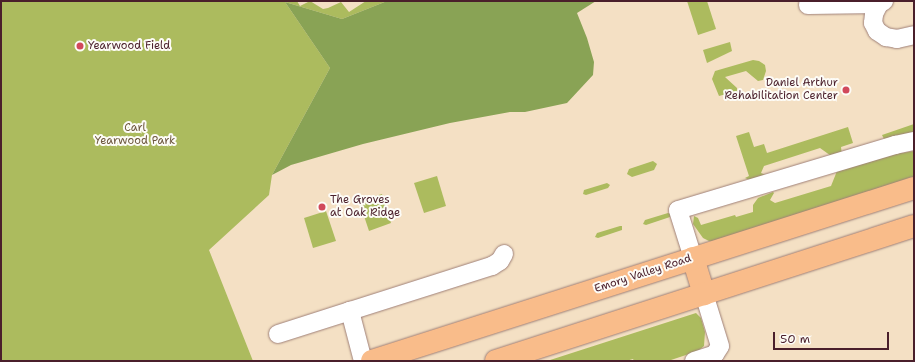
<!DOCTYPE html>
<html>
<head>
<meta charset="utf-8">
<style>
  body { margin:0 }
  #map { position:relative; width:915px; height:362px; overflow:hidden; background:#f4e0c4; font-family:"Shantell Sans",sans-serif }
  div>[style] { position:absolute }
  .green>* { inset:0; background:#acbb5e }
  .forest>* { inset:0; background:#89a355 }
  .roads { filter:drop-shadow(0 0 1px #9f8078) drop-shadow(0 0 1px #9f8078) }
  .minor>* { height:18px; margin:-9px; padding:0 9px; transform-origin:9px; border-radius:9px; background:#fff }
  .major>* { height:22px; margin:-11px; padding:0 11px; transform-origin:11px; border-radius:11px; background:#f9bc8a }
  .dots>* { width:11px; height:11px; translate:-50% -50%; box-sizing:border-box; border:2px solid #fdfcf7; border-radius:50% }
  span { translate:-50% -50%; white-space:nowrap; text-align:center; line-height:1.15; -webkit-text-stroke:4px #fdfcf7; paint-order:stroke }
  .poi-label { font-size:11px; color:#4a1f2b }
  .left { translate:0 -50%; text-align:left }
  .right { translate:-100% -50%; text-align:right }
  .park-label { font-size:11px; color:#6c563d }
  .street-label { font-size:11px; color:#4a1f2b }
  .frame { position:absolute; inset:0; border:2px solid #4a1f2b; pointer-events:none }
  .scale { position:absolute; left:773px; top:332px; width:116px; height:18px; box-sizing:border-box; border:2px solid #4a1f2b; border-top:0; padding-left:5px; font-size:12px; line-height:14px; white-space:nowrap; color:#4a1f2b; -webkit-text-stroke:3px #fdfcf7; paint-order:stroke }
</style>
</head>
<body>
<div id="map">
  <div class="green">
    <div style="clip-path:polygon(1px 1px,297px 1px,300px 6px,310px 1px,323px 9px,328px 8px,341px 2px,349px 12px,366px 1px,387px 1px,342px 19px,285px 2px,330px 68px,272px 175px,269px 195px,209px 250px,253px 361px,1px 361px)"></div>
    <div style="clip-path:polygon(687px 1px,707px 1px,716px 29px,698px 35px)"></div>
    <div style="clip-path:polygon(730px 42px,732px 51px,707px 63px,703px 50px)"></div>
    <div style="clip-path:polygon(753px 60px,759px 61px,765px 65px,766px 71px,763px 80px,758px 81px,746px 71px,725px 77px,737px 88px,737px 91px,719px 96px,712px 79px,715px 71px)"></div>
    <div style="clip-path:polygon(914px 124px,914px 134px,885px 141px,882px 135px)"></div>
    <div style="clip-path:polygon(848px 127px,853px 143px,841px 147px,842px 155px,834px 158px,820px 148px,764px 166px,761px 173px,768px 176px,752px 181px,745px 178px,749px 176px,736px 136px,749px 132px,754px 147px,764px 144px,767px 153px)"></div>
    <div style="clip-path:polygon(914px 151px,914px 177px,716px 241px,709px 241px,703px 238px,693px 224px,694px 216px,698px 218px,701px 225px,735px 215px,736px 217px,753px 212px,753px 205px,758px 198px,773px 192px,774px 193px,770px 200px,775px 203px,831px 186px,837px 171px,888px 155px)"></div>
    <div style="clip-path:polygon(653px 161px,657px 164px,654px 170px,632px 177px,627px 174px,629px 169px)"></div>
    <div style="clip-path:polygon(437px 176px,446px 206px,424px 213px,414px 183px)"></div>
    <div style="clip-path:polygon(607px 183px,610px 185px,608px 188px,586px 195px,583px 194px,584px 190px)"></div>
    <div style="clip-path:polygon(382px 194px,391px 223px,369px 231px,359px 201px)"></div>
    <div style="clip-path:polygon(326px 211px,336px 241px,313px 248px,304px 218px)"></div>
    <div style="clip-path:polygon(668px 213px,671px 214px,670px 217px,646px 225px,643px 224px,645px 220px)"></div>
    <div style="clip-path:polygon(620px 226px,622px 226px,622px 230px,598px 238px,595px 237px,597px 233px)"></div>
    <div style="clip-path:polygon(696px 313px,701px 318px,705px 332px,704px 346px,698px 351px,668px 361px,634px 361px,633px 359px,626px 361px,547px 361px)"></div>
  </div>
  <div class="forest">
    <div style="clip-path:polygon(387px 1px,596px 1px,577px 13px,587px 38px,594px 62px,593px 75px,567px 103px,525px 112px,510px 112px,450px 123px,363px 144px,291px 165px,272px 175px,330px 68px,285px 2px,342px 19px)"></div>
  </div>
  <div class="roads">
    <div class="minor">
      <div style="left:884px;top:1px;width:6px;rotate:149deg"></div>
      <div style="left:879px;top:4px;width:11px;rotate:117deg"></div>
      <div style="left:874px;top:14px;width:9px;rotate:96deg"></div>
      <div style="left:873px;top:23px;width:9px;rotate:63deg"></div>
      <div style="left:877px;top:31px;width:11px;rotate:34deg"></div>
      <div style="left:886px;top:37px;width:11px;rotate:10deg"></div>
      <div style="left:897px;top:39px;width:17px;rotate:-13deg"></div>
      <div style="left:808px;top:5px;width:71px;rotate:-0.8deg"></div>
      <div style="left:693px;top:258px;width:50px;rotate:-107.4deg"></div>
      <div style="left:678px;top:210px;width:227px;rotate:-16.7deg"></div>
      <div style="left:895px;top:145px;width:19px;rotate:-12deg"></div>
      <div style="left:278px;top:334px;width:76px;rotate:-17.7deg"></div>
      <div style="left:363px;top:361px;width:52px;rotate:-104.6deg"></div>
      <div style="left:350px;top:311px;width:149px;rotate:-17.6deg"></div>
      <div style="left:492px;top:266px;width:9px;rotate:-32deg"></div>
      <div style="left:500px;top:261px;width:8px;rotate:-60deg"></div>
      <div style="left:694px;top:361px;width:22px;rotate:-18deg"></div>
      <div style="left:715px;top:354px;width:9px;rotate:-58deg"></div>
      <div style="left:720px;top:346px;width:54px;rotate:-107.1deg"></div>
    </div>
    <div class="major">
      <div style="left:693px;top:258px;width:38px;rotate:73deg"></div>
      <div style="left:372px;top:361px;width:569px;rotate:-17.7deg"></div>
      <div style="left:496px;top:361px;width:439px;rotate:-17.9deg"></div>
    </div>
  </div>
  <div class="dots">
    <div style="left:80px;top:46px;background:#d1495b"></div>
    <div style="left:846px;top:90px;background:#d1495b"></div>
    <div style="left:322px;top:207px;background:#d1495b"></div>
  </div>
  <div class="poi-label">
    <span class="left" style="left:88px;top:46px">Yearwood Field</span>
    <span class="right" style="left:838px;top:90px">Daniel Arthur<br>Rehabilitation Center</span>
    <span class="left" style="left:330px;top:207px">The Groves<br>at Oak Ridge</span>
  </div>
  <div class="park-label">
    <span style="left:135px;top:135px">Carl<br>Yearwood Park</span>
  </div>
  <div class="street-label">
    <span style="left:643px;top:274px;rotate:-18deg">Emory Valley Road</span>
  </div>
  <div class="frame"></div>
  <div class="scale">50 m</div>
</div>
</body>
</html>
